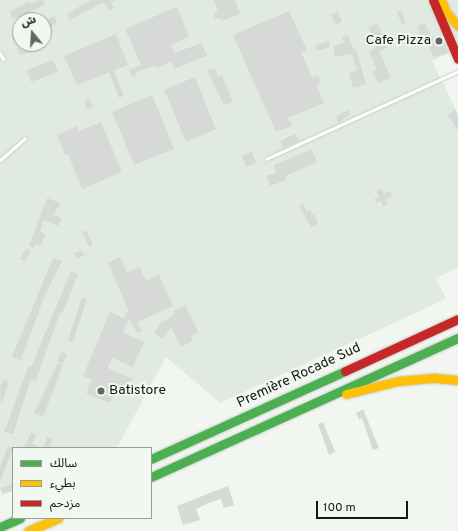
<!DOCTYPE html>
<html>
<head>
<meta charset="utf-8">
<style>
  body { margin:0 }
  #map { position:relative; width:458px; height:531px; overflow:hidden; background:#f1f6f1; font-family:Overpass,"Noto Sans Arabic",sans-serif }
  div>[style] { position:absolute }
  .built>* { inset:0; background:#e1eae0 }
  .building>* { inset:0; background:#d6d9d6 }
  .roads { filter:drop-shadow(0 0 1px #cacdca) drop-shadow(0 0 1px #cacdca) }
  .lane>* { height:3px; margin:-1.5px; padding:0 1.5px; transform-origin:1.5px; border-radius:1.5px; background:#fdfefd }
  .fast>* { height:9px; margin:-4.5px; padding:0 4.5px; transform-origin:4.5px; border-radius:4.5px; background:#4caf50 }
  .slow>* { height:9px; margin:-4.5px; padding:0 4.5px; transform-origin:4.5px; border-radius:4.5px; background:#ffc107 }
  .jam>* { height:9px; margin:-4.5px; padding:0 4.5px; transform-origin:4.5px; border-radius:4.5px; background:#c62828 }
  .dots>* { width:11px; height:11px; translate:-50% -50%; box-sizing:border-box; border:2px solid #f0f8ef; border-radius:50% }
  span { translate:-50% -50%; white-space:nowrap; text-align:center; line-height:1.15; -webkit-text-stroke:4px #f0f8ef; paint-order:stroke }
  .poi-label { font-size:14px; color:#151714 }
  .right { translate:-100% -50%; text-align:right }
  .left { translate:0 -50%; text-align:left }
  .street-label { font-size:14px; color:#151714 }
  .legend { position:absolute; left:12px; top:447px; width:140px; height:72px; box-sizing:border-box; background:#f0f8ef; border:1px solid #989e97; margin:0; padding:5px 7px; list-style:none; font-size:12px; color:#151714 }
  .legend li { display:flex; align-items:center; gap:8px; height:20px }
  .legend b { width:20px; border:1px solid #989e97 }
  .north { position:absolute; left:12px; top:12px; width:40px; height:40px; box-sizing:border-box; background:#f0f8ef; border:1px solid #989e97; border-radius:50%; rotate:342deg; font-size:11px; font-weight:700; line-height:16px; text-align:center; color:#151714 }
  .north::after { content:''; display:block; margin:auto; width:14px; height:18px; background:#626561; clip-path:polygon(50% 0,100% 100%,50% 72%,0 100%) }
  .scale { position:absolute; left:316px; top:501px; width:92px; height:18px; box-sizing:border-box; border:2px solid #151714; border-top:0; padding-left:5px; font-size:12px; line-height:14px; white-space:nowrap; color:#151714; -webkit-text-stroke:3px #f0f8ef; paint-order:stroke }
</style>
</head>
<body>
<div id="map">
  <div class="built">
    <div style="clip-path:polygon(evenodd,0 0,458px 0,458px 49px,432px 61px,458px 114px,458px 268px,436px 278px,446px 299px,220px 403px,166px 357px,117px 448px,13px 448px,13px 488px,0 491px,0 0,20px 20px,44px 20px,44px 44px,20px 44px,20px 20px)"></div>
  </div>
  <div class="building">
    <div style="clip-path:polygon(39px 0,43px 0,45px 5px,13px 19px,10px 12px,30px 1px,31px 4px)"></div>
    <div style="clip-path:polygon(90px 0,115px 0,111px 2px,114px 8px,108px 10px,106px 4px,100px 4px,70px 20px,67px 14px)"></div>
    <div style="clip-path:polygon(214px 0,235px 0,240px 14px,221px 21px,220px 17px,215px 19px,214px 14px,218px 12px)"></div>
    <div style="clip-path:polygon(177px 7px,189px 37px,171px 45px,174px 53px,202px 43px,207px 56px,174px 69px,171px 62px,157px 68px,156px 65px,135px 73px,136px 76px,132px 77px,129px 70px,141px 65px,125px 29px)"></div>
    <div style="clip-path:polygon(401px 10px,406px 23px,402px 25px,397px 12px)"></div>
    <div style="clip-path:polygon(289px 11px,307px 50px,301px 52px,312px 78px,318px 75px,321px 83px,316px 85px,324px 103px,288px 118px,292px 126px,276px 132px,233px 35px)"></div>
    <div style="clip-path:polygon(338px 12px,342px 22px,336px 25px,331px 14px)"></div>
    <div style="clip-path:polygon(54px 16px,57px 23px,47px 28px,44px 21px)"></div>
    <div style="clip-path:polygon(425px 23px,432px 38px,441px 35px,448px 52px,434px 58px,424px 35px,420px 36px,417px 26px)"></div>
    <div style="clip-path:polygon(378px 24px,387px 48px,379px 51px,391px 78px,379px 83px,372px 72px,377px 69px,369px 51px,376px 48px,369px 27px)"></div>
    <div style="clip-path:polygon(116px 34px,128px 65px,114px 70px,123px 94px,122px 97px,119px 98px,109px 72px,77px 85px,64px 56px)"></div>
    <div style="clip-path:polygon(348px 35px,354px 50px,356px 50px,366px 84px,353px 88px,349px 73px,357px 70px,352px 54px,335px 57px,333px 46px,344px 43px,342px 37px)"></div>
    <div style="clip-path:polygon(329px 41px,330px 47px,317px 51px,316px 45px)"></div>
    <div style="clip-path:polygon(29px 45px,32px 52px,20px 55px,17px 48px)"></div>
    <div style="clip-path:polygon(53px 60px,58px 72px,31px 82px,27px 70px)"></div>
    <div style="clip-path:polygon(215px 68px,218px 76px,222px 75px,233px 102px,224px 105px,207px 70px)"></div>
    <div style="clip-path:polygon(195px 77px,216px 129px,186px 142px,164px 90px)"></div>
    <div style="clip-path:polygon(152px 95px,174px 149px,134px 165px,112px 112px)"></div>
    <div style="clip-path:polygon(89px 99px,93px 107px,88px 110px,84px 102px)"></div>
    <div style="clip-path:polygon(455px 109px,458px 117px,458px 131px,448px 115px)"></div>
    <div style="clip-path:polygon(348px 110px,351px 114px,338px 123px,336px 116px)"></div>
    <div style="clip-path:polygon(101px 122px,122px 172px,82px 189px,68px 154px,65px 155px,57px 135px,77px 126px,79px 131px)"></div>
    <div style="clip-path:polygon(295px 134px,299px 141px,284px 148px,280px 141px)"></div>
    <div style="clip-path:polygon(312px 149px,317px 162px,285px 176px,286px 180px,270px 186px,266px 176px,276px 173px,274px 165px)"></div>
    <div style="clip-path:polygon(252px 152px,256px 163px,246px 167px,242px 156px)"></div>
    <div style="clip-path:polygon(381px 189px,384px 194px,390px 191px,392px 196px,386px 199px,387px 205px,383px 207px,381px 201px,376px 203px,374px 199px,379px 197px,376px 191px)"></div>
    <div style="clip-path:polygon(47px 198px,60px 203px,54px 215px,61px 218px,58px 226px,44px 220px,40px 231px,46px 234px,40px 246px,35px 244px,34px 248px,29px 246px)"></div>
    <div style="clip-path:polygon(303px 204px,307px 212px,310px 210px,312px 215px,314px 214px,318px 224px,311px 227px,299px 206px)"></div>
    <div style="clip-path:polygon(86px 230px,93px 245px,89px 247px,82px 232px)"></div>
    <div style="clip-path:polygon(26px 248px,31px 251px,25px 261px,20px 259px)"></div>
    <div style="clip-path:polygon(81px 250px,85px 255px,77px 259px,74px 253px)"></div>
    <div style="clip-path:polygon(120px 257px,127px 273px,140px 267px,146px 281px,159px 275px,173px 306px,137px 322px,142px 331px,137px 333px,129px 318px,123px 333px,144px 342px,133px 367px,112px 358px,108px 368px,133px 379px,126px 394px,116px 390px,110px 403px,86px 393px,92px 380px,83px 376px,110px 312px,126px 319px,124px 313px,129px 312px,108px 263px)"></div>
    <div style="clip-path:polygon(53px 258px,62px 261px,45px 295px,21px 360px,12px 357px)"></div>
    <div style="clip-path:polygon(71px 271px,78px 274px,62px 314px,60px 313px,36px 380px,31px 379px,13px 434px,4px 432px,28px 367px,31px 367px)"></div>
    <div style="clip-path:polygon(82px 297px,87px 299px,73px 342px,68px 340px)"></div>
    <div style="clip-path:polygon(185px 305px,198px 332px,191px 336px,193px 341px,181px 347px,171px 327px,162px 339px,154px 333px,161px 323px,175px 314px,173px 311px)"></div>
    <div style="clip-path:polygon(61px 352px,67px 354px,63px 364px,57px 361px)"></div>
    <div style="clip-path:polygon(58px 363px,63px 365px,43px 417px,34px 413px)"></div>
    <div style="clip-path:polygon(4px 379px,9px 382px,1px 405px,0 386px)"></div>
    <div style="clip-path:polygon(363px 409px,379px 448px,373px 450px,362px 418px,359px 420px,356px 413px)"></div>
    <div style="clip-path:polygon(323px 422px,335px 452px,329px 455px,318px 424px)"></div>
    <div style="clip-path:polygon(31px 432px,37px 435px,32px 444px,42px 448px,24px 448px)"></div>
    <div style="clip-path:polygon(47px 437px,52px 439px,49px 448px,43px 448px)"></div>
    <div style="clip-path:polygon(8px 446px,13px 448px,0 482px,0 467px)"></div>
    <div style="clip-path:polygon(13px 484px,13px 491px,2px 494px,1px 488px)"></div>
    <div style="clip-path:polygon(228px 486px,234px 505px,224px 508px,221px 499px,211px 502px,196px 509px,200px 520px,183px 525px,177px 506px)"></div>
  </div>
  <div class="roads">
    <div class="lane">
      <div style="left:0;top:53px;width:7px;rotate:63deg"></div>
      <div style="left:266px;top:159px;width:211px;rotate:-24.6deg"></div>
      <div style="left:0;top:160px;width:33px;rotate:-41deg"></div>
    </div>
    <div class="fast">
      <div style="left:151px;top:459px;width:213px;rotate:-24.4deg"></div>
      <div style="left:151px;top:477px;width:337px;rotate:-24.4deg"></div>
      <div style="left:0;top:527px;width:22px;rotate:-24deg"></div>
    </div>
    <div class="slow">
      <div style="left:441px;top:0;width:13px;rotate:67deg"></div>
      <div style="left:446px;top:12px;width:18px;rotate:49deg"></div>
      <div style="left:346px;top:394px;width:54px;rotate:-14deg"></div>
      <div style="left:398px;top:381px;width:37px;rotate:-5deg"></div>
      <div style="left:435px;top:378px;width:23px;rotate:5deg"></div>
      <div style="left:28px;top:531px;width:33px;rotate:-23deg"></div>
    </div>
    <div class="jam">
      <div style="left:433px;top:0;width:64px;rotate:67deg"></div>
      <div style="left:345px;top:371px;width:124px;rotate:-24.7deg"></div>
    </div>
  </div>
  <div class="dots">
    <div style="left:439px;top:41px;background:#626561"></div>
    <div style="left:101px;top:391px;background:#626561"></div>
  </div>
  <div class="poi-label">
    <span class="right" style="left:431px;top:41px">Cafe Pizza</span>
    <span class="left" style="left:109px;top:391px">Batistore</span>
  </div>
  <div class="street-label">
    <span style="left:299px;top:376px;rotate:-25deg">Première Rocade Sud</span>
  </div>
  <ul class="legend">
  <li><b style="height:5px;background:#4caf50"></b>سالك</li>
  <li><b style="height:5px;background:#ffc107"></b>بطيء</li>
  <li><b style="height:5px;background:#c62828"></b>مزدحم</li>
  </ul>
  <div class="north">ش</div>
  <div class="scale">100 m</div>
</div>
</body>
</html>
